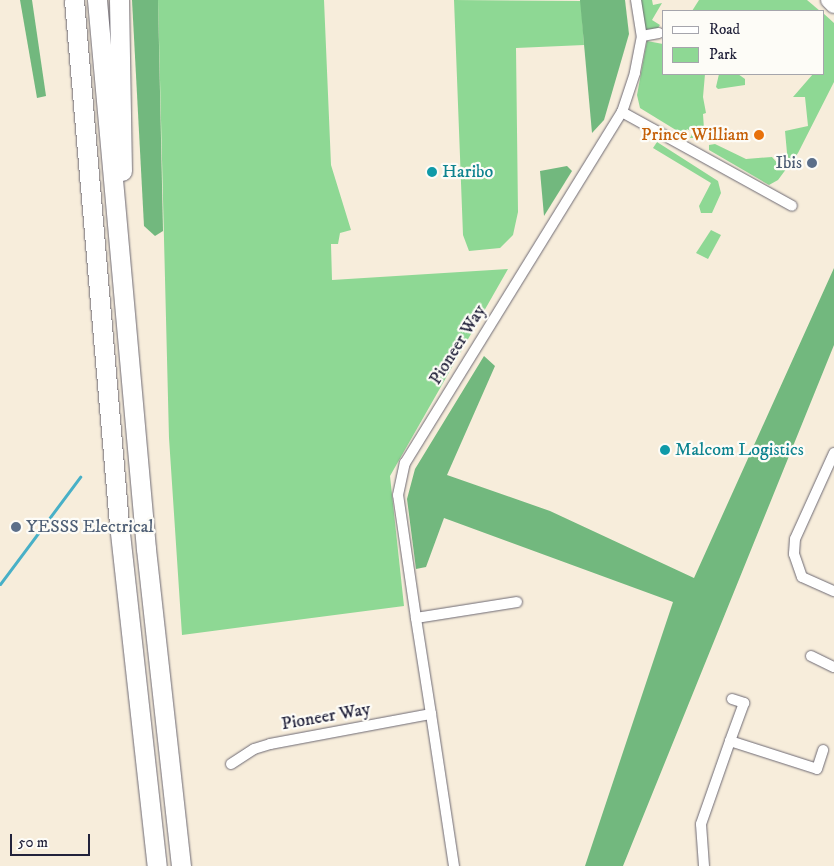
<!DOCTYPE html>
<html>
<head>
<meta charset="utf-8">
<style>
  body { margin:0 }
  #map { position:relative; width:834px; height:866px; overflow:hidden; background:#f7eddb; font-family:"IM FELL DW Pica",serif }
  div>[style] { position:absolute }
  .green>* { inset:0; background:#8ed894 }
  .forest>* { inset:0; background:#72b87e }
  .stream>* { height:3px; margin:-1.5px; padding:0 1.5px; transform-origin:1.5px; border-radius:1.5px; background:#48b0c7 }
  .roads { filter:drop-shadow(0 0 1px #6d6973) drop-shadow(0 0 1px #6d6973) }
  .minor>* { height:10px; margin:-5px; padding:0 5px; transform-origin:5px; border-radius:5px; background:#fff }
  .primary>* { height:16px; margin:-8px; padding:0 8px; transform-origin:8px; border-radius:8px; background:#fff }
  .motorway>* { height:19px; margin:-9.5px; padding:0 9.5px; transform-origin:9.5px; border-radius:9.5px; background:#fff }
  .dots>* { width:14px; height:14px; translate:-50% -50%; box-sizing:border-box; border:2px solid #fdfcf7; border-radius:50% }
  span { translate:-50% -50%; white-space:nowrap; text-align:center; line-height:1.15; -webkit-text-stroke:4.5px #fdfcf7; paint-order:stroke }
  .food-label { font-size:18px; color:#c56008 }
  .right { translate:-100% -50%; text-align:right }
  .service-label { font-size:18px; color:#4e5e75 }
  .left { translate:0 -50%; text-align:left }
  .culture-label { font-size:18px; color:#0d838f }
  .street-label { font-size:18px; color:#22223b }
  .legend { position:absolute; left:662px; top:10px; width:162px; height:65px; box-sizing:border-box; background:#fdfcf7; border:1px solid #a5a5ac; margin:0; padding:6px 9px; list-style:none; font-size:15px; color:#22223b }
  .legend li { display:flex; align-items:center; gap:10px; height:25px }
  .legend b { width:25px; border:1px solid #a5a5ac }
  .scale { position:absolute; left:10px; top:834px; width:80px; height:22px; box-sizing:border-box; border:2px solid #22223b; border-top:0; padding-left:6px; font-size:15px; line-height:18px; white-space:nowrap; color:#22223b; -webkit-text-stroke:4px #fdfcf7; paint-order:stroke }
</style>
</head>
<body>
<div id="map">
  <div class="green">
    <div style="clip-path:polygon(158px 0,324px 0,331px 165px,351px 230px,340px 233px,338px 244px,331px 244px,332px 280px,508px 269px,390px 476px,404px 606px,182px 635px,169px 438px)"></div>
    <div style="clip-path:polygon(454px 0,581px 1px,584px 45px,516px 48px,518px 212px,513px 235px,500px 248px,469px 251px,463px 235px)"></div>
    <div style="clip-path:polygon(641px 0,652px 0,653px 5px,662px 3px,652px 20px,660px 25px,658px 28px,644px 30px)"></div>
    <div style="clip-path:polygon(699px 0,807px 0,820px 11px,692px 11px)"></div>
    <div style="clip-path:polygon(823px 13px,834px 23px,834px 82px,798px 153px,778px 180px,769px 185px,709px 150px,709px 145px,715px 144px,746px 159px,772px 157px,780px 166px,788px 164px,785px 131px,808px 126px,805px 97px,793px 97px,813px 74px,823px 74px)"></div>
    <div style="clip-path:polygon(647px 41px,663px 44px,663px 74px,705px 74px,703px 97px,706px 113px,703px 114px,704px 129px,698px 138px,690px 138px,693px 132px,687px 129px,684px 135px,640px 108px,637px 95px)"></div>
    <div style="clip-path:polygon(719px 74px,738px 74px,745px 79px,745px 85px,718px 89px,716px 87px)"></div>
    <div style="clip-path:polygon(657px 142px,718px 181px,721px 193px,712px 213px,701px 213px,699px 206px,711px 183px,653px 148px)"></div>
    <div style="clip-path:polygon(711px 230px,721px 235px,708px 259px,696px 253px)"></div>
  </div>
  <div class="forest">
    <div style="clip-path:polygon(20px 0,32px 0,46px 96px,37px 98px)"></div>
    <div style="clip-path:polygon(132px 0,158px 0,163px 231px,155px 236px,144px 226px)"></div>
    <div style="clip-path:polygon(580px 0,625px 0,629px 34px,604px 120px,592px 133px)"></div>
    <div style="clip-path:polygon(567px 166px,572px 171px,544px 216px,540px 171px)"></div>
    <div style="clip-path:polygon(834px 268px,834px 345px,623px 866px,585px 866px,673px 602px,444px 518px,426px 567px,416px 569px,407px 499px,415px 469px,484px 356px,495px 366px,447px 475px,550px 511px,694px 578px)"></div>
  </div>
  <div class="stream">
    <div style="left:0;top:584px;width:134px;rotate:-53.2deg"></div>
  </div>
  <div class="roads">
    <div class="minor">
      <div style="left:636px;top:0;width:36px;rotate:81deg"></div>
      <div style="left:642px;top:36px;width:17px;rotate:-10deg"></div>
      <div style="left:642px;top:36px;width:38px;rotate:101deg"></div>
      <div style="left:635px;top:73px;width:41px;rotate:108.4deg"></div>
      <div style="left:622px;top:112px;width:194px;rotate:28.9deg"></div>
      <div style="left:834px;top:453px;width:94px;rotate:114.4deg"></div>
      <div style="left:795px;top:539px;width:15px;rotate:94deg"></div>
      <div style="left:794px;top:554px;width:24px;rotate:71deg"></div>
      <div style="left:802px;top:577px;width:35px;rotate:24deg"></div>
      <div style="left:517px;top:602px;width:102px;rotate:171deg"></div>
      <div style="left:416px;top:618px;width:124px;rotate:-98.3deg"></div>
      <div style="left:398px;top:495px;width:33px;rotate:-78deg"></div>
      <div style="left:405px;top:463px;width:413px;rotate:-58.3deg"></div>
      <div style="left:811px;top:656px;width:25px;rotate:26deg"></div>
      <div style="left:732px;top:699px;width:13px;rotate:18deg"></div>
      <div style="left:744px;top:703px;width:40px;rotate:110.2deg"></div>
      <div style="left:730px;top:741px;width:91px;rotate:17.8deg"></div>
      <div style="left:817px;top:769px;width:20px;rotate:-72deg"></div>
      <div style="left:431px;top:714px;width:154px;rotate:81.4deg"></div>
      <div style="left:231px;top:764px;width:27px;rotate:-33deg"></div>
      <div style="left:254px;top:749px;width:17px;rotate:-17deg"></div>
      <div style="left:270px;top:744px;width:164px;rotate:-10.6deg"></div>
      <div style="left:431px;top:714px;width:97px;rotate:-98.9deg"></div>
      <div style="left:704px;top:866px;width:42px;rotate:-94.1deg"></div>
      <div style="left:701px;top:824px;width:88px;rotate:-70.7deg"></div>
    </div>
    <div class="primary">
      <div style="left:829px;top:0;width:7px;rotate:45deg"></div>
    </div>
    <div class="motorway">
      <div style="left:74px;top:0;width:526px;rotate:85.09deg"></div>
      <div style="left:119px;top:524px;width:344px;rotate:83.7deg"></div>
      <div style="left:97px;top:0;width:551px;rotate:84.9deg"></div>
      <div style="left:146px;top:549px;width:319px;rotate:83.7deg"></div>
      <div style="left:119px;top:0;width:171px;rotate:89deg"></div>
    </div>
  </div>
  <div class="dots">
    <div style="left:759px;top:135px;background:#e8710a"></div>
    <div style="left:812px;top:163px;background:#5c6f8a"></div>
    <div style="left:432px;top:172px;background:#0f9aa8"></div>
    <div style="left:665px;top:450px;background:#0f9aa8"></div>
    <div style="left:16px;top:527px;background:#5c6f8a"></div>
  </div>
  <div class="food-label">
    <span class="right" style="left:749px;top:135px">Prince William</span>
  </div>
  <div class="service-label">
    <span class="right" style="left:802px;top:163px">Ibis</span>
    <span class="left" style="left:26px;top:527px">YESSS Electrical</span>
  </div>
  <div class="culture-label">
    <span class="left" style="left:442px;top:172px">Haribo</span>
    <span class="left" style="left:675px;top:450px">Malcom Logistics</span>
  </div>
  <div class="street-label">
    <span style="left:458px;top:345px;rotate:-58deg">Pioneer Way</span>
    <span style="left:326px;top:717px;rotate:-10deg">Pioneer Way</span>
  </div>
  <ul class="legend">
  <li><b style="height:6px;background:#fff"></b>Road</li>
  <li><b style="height:14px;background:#8ed894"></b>Park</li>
  </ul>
  <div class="scale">50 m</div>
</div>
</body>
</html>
